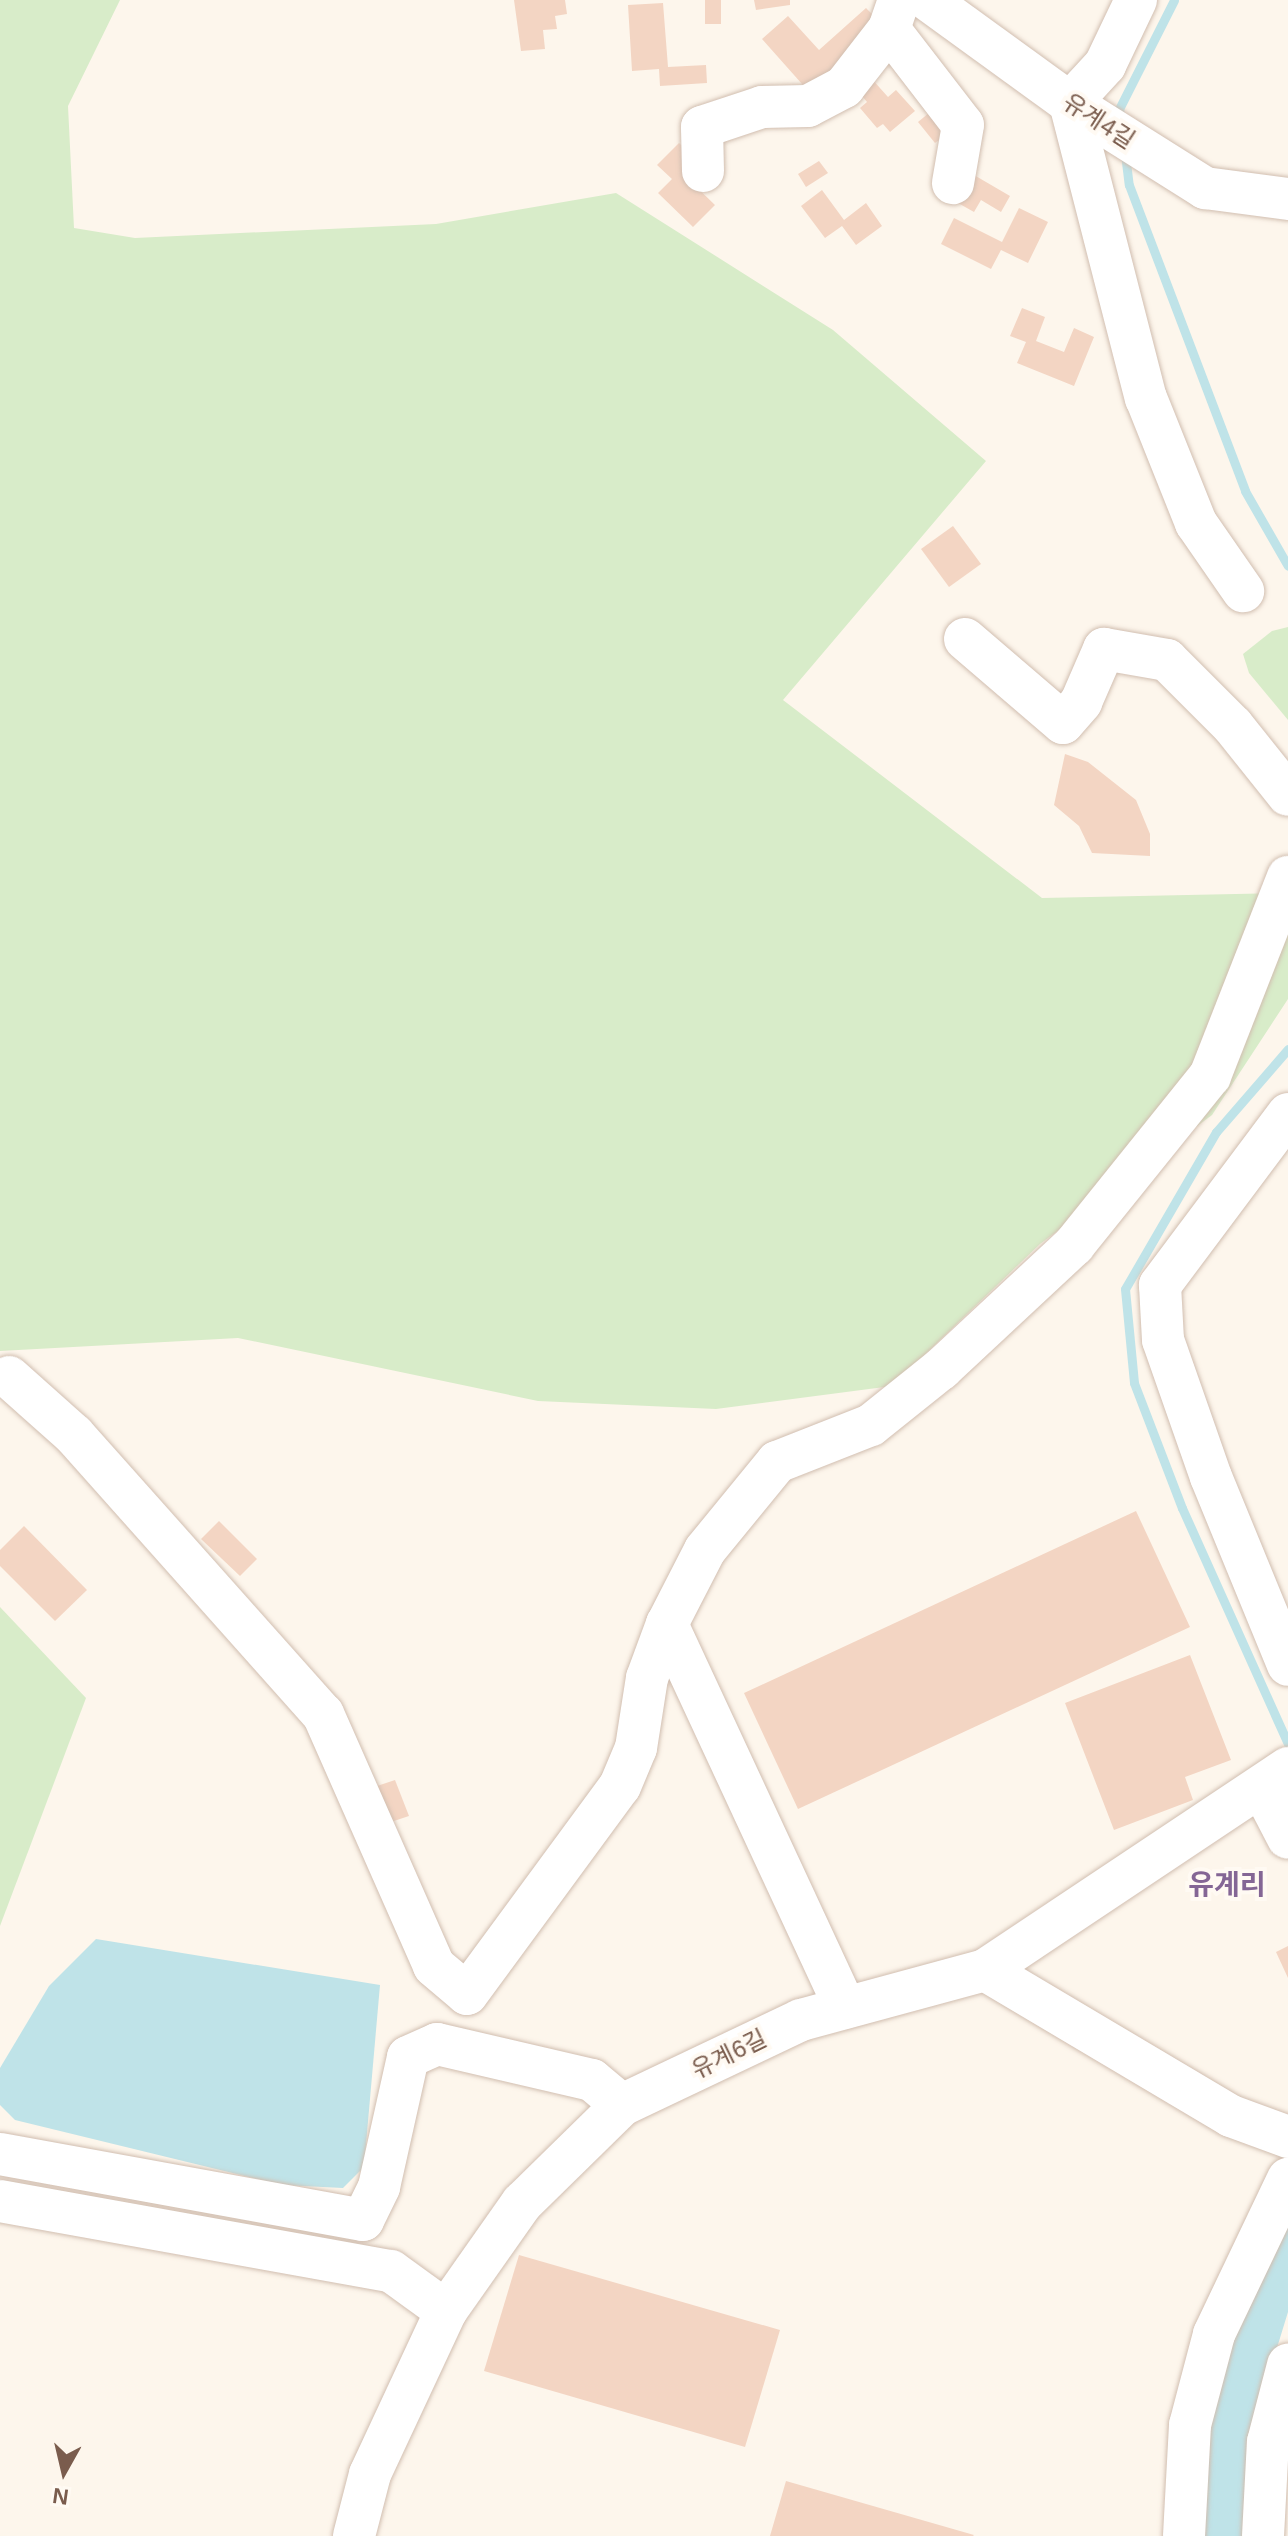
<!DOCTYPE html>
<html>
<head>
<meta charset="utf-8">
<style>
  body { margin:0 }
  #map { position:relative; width:1288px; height:2536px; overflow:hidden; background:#fdf6ec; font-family:Helvetica,"Noto Sans KR",sans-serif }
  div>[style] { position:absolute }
  .green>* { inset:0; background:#d8ecc9 }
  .water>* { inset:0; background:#bfe3e8 }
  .stream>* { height:9px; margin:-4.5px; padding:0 4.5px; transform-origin:4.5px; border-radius:4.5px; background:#bfe3e8 }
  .building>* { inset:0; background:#f3d5c3 }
  .roads { filter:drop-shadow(0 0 2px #d1beb0) drop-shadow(0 0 2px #d1beb0) }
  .minor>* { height:42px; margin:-21px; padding:0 21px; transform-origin:21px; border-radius:21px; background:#fff }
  span { translate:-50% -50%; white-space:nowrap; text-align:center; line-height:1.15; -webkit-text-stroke:8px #fffaf3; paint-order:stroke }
  .street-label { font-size:24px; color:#7a5c4d }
  .quarter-label { font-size:28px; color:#846695; font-weight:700 }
  .north { position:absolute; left:24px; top:2432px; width:80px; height:80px; -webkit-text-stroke:6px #fffaf3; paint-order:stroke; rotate:188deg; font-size:22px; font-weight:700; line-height:32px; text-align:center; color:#7a5c4d }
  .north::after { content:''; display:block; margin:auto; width:28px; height:36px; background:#7a5c4d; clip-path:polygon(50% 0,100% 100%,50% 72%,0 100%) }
</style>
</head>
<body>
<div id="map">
  <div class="green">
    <div style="clip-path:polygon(0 0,120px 0,68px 106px,74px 228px,135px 238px,436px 224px,616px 193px,833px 330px,986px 461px,783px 700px,1042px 898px,1288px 893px,1288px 999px,1212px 1115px,1040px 1244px,892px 1386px,716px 1409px,538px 1401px,238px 1338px,0 1351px)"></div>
    <div style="clip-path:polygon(1288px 627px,1288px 720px,1249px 673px,1243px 654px,1272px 631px)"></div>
    <div style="clip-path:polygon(0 1607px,86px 1698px,0 1926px)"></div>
  </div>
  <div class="water">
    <div style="clip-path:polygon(96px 1939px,380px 1985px,364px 2167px,343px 2188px,282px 2185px,15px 2120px,0 2105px,0 2068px,49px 1986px)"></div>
    <div style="clip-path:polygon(1288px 2214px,1288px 2312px,1249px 2439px,1243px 2536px,1202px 2536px,1208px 2424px,1233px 2330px)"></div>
  </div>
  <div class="stream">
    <div style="left:1121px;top:120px;width:11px;rotate:-100deg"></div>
    <div style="left:1119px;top:109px;width:122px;rotate:-63.2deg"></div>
    <div style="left:1125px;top:154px;width:31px;rotate:83deg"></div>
    <div style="left:1129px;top:185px;width:327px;rotate:69.2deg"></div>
    <div style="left:1245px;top:491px;width:86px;rotate:60.2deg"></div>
    <div style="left:1288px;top:1049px;width:110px;rotate:130.9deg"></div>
    <div style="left:1216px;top:1132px;width:181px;rotate:120.1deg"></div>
    <div style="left:1125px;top:1289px;width:94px;rotate:84.5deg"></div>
    <div style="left:1134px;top:1383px;width:134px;rotate:69deg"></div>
    <div style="left:1182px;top:1508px;width:259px;rotate:65.8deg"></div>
  </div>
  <div class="building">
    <div style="clip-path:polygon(514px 0,565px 0,567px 14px,555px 16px,557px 29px,543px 30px,545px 49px,521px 51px)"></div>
    <div style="clip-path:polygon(705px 0,721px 0,721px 24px,705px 24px)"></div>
    <div style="clip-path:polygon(754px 0,790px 0,790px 5px,756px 10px)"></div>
    <div style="clip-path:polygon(663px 3px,668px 67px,706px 65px,707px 83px,660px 86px,659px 69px,632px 71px,628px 5px)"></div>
    <div style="clip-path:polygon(866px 8px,877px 19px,838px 79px,810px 93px,762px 39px,788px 16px,819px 50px)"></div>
    <div style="clip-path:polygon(871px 78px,888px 97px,896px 90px,915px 111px,890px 132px,883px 124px,877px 128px,860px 108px,867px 102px,857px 90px)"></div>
    <div style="clip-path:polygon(935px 108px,952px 130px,935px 143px,918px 122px)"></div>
    <div style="clip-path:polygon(679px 143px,698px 162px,685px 176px,715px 205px,693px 227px,658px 193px,672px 179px,657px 165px)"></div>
    <div style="clip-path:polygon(819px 161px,828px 173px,806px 187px,798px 174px)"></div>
    <div style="clip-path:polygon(974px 175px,1010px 196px,1001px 212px,981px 200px,974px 212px,958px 203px)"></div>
    <div style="clip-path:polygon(822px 190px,844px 220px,866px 203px,882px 226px,856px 245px,842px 226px,825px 238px,801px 206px)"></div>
    <div style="clip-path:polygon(1019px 208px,1048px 222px,1028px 263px,1001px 250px,991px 269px,941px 244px,954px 218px,1002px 242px)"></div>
    <div style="clip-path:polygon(1022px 308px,1045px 317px,1036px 341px,1064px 352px,1074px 328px,1094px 337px,1074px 386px,1017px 363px,1026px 342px,1010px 336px)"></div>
    <div style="clip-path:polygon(953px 526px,981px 564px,949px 587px,921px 549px)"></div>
    <div style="clip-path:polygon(1065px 754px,1088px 762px,1136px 800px,1150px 834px,1150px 856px,1092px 853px,1079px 826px,1054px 805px)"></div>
    <div style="clip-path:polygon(1136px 1511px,1190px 1627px,798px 1809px,744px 1693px)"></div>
    <div style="clip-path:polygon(219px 1521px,257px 1559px,240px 1576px,201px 1539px)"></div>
    <div style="clip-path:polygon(24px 1526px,87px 1590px,55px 1621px,0 1566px,0 1550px)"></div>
    <div style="clip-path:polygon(1190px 1655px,1231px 1760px,1185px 1777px,1193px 1800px,1114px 1830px,1065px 1703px)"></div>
    <div style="clip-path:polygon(395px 1780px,409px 1816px,388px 1823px,374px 1787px)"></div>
    <div style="clip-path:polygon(1288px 1946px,1288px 1978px,1276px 1952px)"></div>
    <div style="clip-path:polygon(519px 2255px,780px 2330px,745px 2447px,484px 2371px)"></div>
    <div style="clip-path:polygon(786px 2481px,974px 2535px,973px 2536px,770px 2536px)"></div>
  </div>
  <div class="roads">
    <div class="minor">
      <div style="left:928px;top:0;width:175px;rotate:36deg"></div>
      <div style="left:1070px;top:103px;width:160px;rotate:32.2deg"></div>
      <div style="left:1205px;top:188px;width:84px;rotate:7.5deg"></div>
      <div style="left:889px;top:29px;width:121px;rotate:52.4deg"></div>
      <div style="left:963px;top:125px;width:59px;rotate:99.8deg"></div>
      <div style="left:1070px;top:103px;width:305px;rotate:75.6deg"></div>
      <div style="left:1146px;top:398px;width:135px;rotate:68.2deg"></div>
      <div style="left:1196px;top:523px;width:83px;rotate:55.3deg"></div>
      <div style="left:1070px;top:103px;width:52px;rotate:-47.4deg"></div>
      <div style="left:1105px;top:65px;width:72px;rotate:-64.5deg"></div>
      <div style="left:703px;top:171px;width:44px;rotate:-91.3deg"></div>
      <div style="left:702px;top:127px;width:63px;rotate:-18.4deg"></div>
      <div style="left:762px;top:107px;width:46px;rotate:-1.2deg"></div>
      <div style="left:808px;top:106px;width:41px;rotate:-27.8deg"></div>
      <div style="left:844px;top:87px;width:73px;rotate:-52.2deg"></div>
      <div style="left:889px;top:29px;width:31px;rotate:-71deg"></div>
      <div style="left:965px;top:639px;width:129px;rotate:40.6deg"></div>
      <div style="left:1063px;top:723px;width:28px;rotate:-49deg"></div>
      <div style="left:1081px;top:702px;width:58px;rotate:-66.5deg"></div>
      <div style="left:1104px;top:649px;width:64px;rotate:9.9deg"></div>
      <div style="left:1167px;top:660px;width:93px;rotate:45deg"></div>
      <div style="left:1233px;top:726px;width:88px;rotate:51.4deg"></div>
      <div style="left:1288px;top:1114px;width:214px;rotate:126.8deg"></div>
      <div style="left:1160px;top:1285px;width:55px;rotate:86.9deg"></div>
      <div style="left:1163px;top:1340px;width:145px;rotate:70.7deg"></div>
      <div style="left:1211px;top:1477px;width:203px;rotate:67.7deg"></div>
      <div style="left:9px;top:1377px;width:87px;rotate:41.7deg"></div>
      <div style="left:74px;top:1435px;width:374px;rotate:48.3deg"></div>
      <div style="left:323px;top:1714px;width:275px;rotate:66.2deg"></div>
      <div style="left:434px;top:1966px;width:43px;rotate:40.3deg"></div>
      <div style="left:467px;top:1994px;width:258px;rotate:-53.7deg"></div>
      <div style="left:620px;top:1786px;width:41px;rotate:-67.2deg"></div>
      <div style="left:636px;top:1748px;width:71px;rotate:-81.1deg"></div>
      <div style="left:647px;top:1678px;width:58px;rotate:-69.7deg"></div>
      <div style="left:667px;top:1624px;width:83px;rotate:-62.8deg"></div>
      <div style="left:705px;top:1550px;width:114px;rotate:-50.7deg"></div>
      <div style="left:777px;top:1462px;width:101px;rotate:-21.5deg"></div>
      <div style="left:871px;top:1425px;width:90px;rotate:-38.7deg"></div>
      <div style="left:941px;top:1369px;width:182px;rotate:-43deg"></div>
      <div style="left:1074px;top:1245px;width:217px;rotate:-51.2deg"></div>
      <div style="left:1210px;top:1076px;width:214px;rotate:-68.6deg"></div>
      <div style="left:667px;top:1624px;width:423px;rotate:65.1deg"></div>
      <div style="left:1262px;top:1788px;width:56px;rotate:62.5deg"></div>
      <div style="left:985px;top:1970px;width:286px;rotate:30.7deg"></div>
      <div style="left:1231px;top:2116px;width:61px;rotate:20.2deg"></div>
      <div style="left:0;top:2154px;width:369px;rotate:10.3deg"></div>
      <div style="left:363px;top:2220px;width:37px;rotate:-64deg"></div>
      <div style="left:379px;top:2187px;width:133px;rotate:-77.4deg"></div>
      <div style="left:408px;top:2057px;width:32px;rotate:-24deg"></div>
      <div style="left:437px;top:2044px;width:159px;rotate:13.1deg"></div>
      <div style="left:592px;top:2080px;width:39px;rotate:40deg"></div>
      <div style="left:0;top:2201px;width:397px;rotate:10.2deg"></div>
      <div style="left:391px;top:2271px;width:68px;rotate:36deg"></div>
      <div style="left:354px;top:2536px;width:64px;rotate:-75.5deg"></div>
      <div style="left:370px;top:2474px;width:180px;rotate:-65deg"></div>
      <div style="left:446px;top:2311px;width:132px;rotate:-54.9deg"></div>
      <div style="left:522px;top:2203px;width:140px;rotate:-44.4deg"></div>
      <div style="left:622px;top:2105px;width:198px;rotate:-25.4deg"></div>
      <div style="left:801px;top:2020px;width:191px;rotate:-15.2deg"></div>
      <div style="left:985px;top:1970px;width:364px;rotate:-33.7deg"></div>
      <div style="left:1184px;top:2536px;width:111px;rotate:-86.9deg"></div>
      <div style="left:1190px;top:2425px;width:94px;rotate:-75.2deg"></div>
      <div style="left:1214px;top:2334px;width:172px;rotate:-64.5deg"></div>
      <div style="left:1263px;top:2536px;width:94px;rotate:-87deg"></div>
      <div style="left:1268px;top:2442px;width:80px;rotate:-75.4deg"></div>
    </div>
  </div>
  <div class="street-label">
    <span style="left:1099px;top:121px;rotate:33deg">유계4길</span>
    <span style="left:729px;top:2054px;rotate:-26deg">유계6길</span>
  </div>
  <div class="quarter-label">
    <span style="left:1227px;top:1885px">유계리</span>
  </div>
  <div class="north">N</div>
</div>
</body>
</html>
